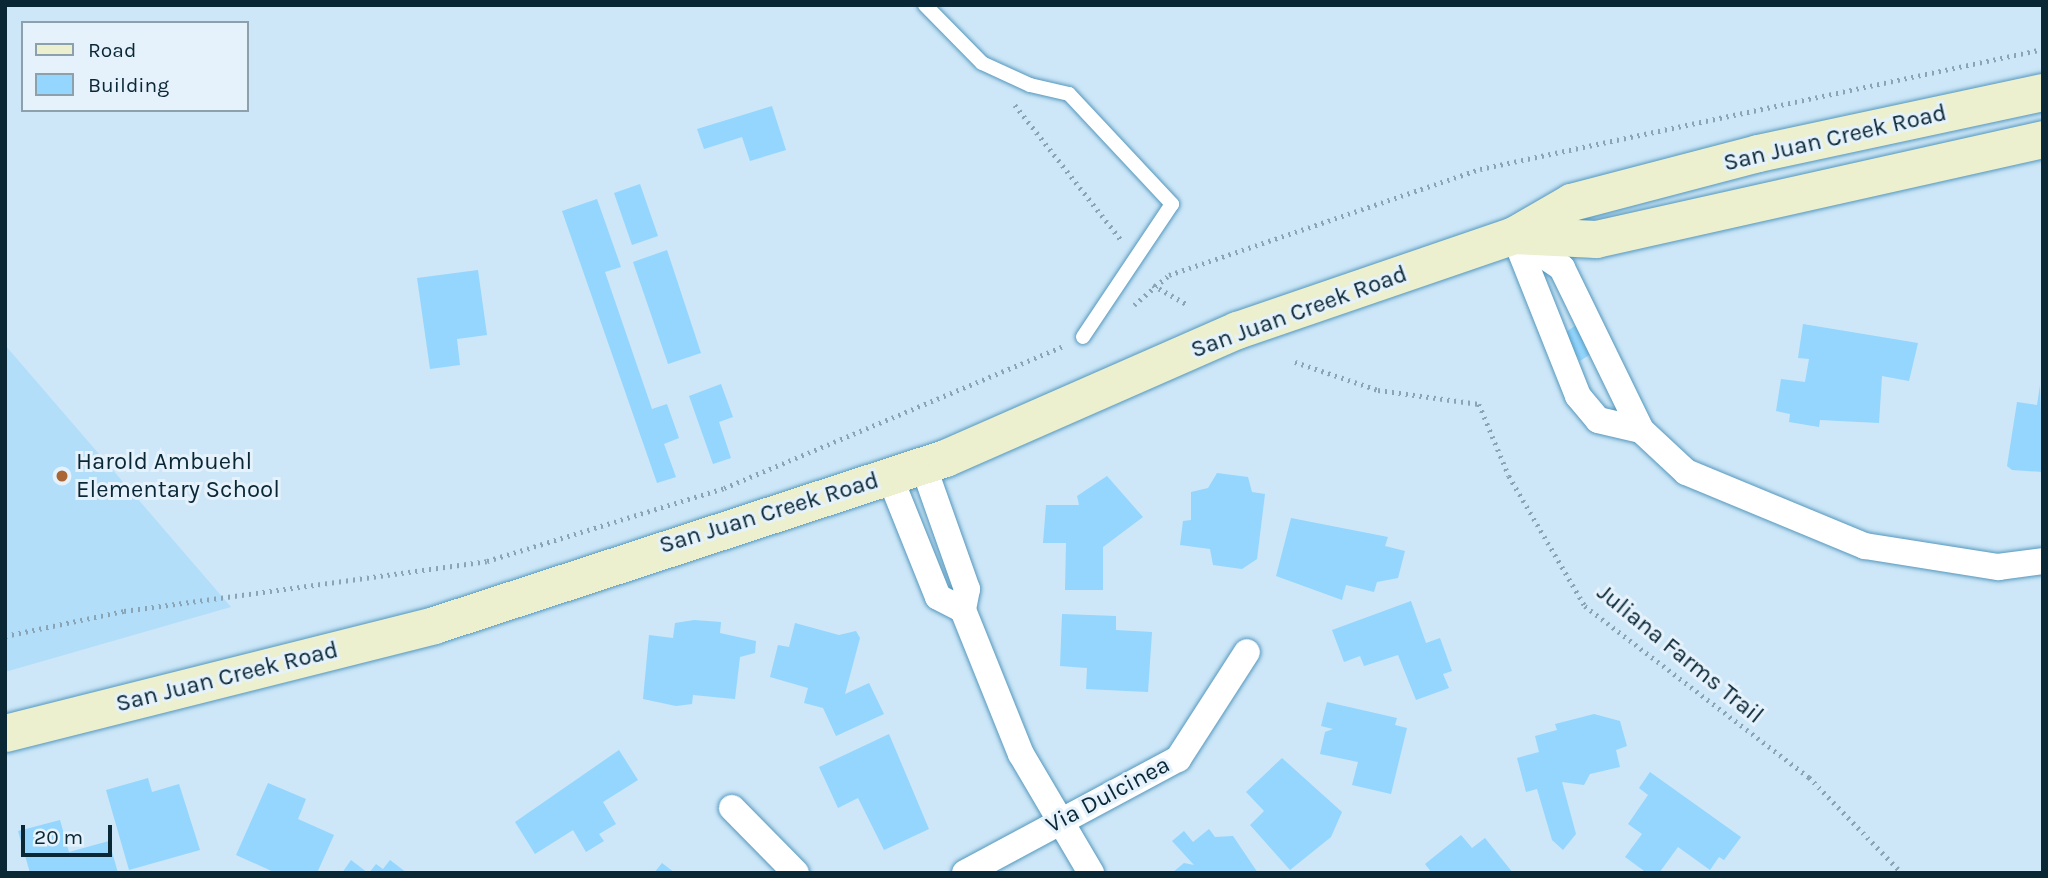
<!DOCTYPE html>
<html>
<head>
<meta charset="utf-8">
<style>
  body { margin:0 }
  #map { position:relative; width:2048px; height:878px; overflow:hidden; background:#cde7f8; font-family:Karla,sans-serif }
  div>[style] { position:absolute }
  .built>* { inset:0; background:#b2def9 }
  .building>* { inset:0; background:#94d6fd }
  .path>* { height:4.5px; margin-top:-2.25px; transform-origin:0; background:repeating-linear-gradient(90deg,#89a4b5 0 2px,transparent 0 7px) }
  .roads { filter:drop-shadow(0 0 2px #5497bd) drop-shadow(0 0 2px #5497bd) }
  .lane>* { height:14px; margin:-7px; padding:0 7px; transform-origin:7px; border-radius:7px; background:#fff }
  .street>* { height:26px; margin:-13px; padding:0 13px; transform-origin:13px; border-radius:13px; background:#fff }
  .secondary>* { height:37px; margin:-18.5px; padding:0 18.5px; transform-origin:18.5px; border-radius:18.5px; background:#ecf0ce }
  .dots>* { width:19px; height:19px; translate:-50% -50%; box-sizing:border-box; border:4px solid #e5f2fb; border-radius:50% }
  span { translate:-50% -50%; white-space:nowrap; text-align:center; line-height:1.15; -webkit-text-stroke:6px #e5f2fb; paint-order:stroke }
  .street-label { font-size:24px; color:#0a2736 }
  .poi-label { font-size:24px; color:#0a2736 }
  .left { translate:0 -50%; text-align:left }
  .frame { position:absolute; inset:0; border:7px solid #0a2736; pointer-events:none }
  .legend { position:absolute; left:21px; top:21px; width:228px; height:91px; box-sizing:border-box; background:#e5f2fb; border:2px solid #8da1ac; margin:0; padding:9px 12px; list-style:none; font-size:21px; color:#0a2736 }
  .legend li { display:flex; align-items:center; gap:14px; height:35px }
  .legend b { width:35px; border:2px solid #8da1ac }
  .scale { position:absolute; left:21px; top:825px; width:91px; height:32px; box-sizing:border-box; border:4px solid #0a2736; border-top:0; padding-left:9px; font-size:21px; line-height:24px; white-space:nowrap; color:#0a2736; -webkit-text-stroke:5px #e5f2fb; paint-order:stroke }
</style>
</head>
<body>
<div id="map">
  <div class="built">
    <div style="clip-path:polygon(5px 345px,231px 607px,5px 672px)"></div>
  </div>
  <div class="building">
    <div style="clip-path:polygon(772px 106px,786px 150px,750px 161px,742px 137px,704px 149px,697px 129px)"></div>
    <div style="clip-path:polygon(640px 184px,658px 236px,632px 245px,614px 193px)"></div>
    <div style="clip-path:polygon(597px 199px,621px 267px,605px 272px,652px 409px,667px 404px,679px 438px,664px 444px,676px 477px,657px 483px,562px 211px)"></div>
    <div style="clip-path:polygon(667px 250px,701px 353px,668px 364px,633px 262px)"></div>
    <div style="clip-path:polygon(478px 270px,487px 335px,457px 339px,460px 365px,430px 369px,417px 278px)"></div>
    <div style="clip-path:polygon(1579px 323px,1597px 350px,1580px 361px,1563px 334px)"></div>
    <div style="clip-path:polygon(1803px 324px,1918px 343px,1909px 381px,1882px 376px,1879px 423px,1820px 420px,1819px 427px,1789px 422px,1790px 414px,1776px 411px,1781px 379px,1805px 382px,1809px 359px,1798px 358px)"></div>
    <div style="clip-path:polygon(721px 384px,733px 417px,719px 422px,731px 458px,713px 464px,689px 396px)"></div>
    <div style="clip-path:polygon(2040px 385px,2043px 472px,2012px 470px,2007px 466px,2017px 402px,2037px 405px)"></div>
    <div style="clip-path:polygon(1217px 473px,1248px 477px,1252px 492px,1265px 494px,1257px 559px,1242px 569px,1213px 565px,1210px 549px,1180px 545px,1183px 521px,1191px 520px,1191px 492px,1208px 488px)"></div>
    <div style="clip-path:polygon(1107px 476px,1143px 517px,1103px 547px,1103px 590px,1065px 590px,1066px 543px,1043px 543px,1046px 505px,1079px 505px,1077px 496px)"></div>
    <div style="clip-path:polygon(1291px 518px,1388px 537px,1385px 546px,1405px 551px,1398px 578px,1377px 582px,1374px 592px,1346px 585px,1342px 600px,1276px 576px)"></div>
    <div style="clip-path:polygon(1411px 601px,1426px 643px,1440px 638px,1452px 671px,1443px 674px,1449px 688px,1416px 700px,1398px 655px,1364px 666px,1360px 656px,1344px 662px,1332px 630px)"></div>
    <div style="clip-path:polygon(1062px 614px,1116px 616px,1116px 630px,1152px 632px,1148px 692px,1086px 689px,1087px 668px,1060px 666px)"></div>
    <div style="clip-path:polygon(694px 620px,721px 622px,720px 633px,756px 641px,755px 653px,740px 657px,735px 699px,693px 695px,692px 704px,676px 706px,643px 699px,649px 635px,673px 638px,675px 623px)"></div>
    <div style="clip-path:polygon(795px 623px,839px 635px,856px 631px,860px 638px,845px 694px,869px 683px,884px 714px,836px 736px,823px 708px,804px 703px,808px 688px,770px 677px,778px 645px,789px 647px)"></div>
    <div style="clip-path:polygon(1327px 702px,1397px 718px,1395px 725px,1407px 728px,1391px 794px,1352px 785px,1358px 762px,1320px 754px,1325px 732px,1333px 729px,1321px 726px)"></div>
    <div style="clip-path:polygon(1594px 714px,1620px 721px,1627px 746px,1616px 750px,1620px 767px,1590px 774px,1584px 785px,1562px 782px,1576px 834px,1563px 850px,1552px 840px,1537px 789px,1526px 792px,1517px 758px,1539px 752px,1535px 736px,1557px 730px,1555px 724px)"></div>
    <div style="clip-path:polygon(889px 734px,929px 829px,884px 850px,858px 798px,838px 808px,819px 767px)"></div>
    <div style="clip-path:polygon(619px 750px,638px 780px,603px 802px,616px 824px,599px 834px,604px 841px,586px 852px,573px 830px,535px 854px,515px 822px)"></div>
    <div style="clip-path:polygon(1282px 758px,1342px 812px,1331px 837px,1290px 870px,1250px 825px,1264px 811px,1246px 792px)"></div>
    <div style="clip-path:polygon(1650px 772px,1741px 837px,1724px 860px,1719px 857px,1710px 870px,1678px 847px,1659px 873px,1647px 873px,1625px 857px,1642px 834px,1628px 824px,1648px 795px,1639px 788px)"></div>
    <div style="clip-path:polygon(148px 778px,152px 792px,179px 784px,200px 850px,129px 870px,106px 790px)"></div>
    <div style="clip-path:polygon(268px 783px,306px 799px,298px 819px,334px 835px,317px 873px,276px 873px,236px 855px)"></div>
    <div style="clip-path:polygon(60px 820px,69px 852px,109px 841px,118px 873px,30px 873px,18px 831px)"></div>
    <div style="clip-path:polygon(1209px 829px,1215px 837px,1233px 836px,1258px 873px,1172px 873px,1184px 863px,1194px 865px,1172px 841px,1184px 831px,1193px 842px)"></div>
    <div style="clip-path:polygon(1461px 835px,1472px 848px,1485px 838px,1513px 873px,1432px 873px,1425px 864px)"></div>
    <div style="clip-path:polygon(351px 860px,368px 873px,342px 873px)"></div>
    <div style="clip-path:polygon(390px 860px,407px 873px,369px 873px,376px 864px,383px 869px)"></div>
    <div style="clip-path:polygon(662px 863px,675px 873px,654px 873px)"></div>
  </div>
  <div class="path">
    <div style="left:1015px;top:105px;width:173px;rotate:51.8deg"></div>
    <div style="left:1153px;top:285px;width:40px;rotate:29.7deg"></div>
    <div style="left:1134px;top:305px;width:46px;rotate:-40.6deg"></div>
    <div style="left:1169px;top:275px;width:329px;rotate:-18.8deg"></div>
    <div style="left:1480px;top:169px;width:576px;rotate:-12.03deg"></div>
    <div style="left:1295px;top:362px;width:88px;rotate:18.6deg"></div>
    <div style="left:1378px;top:390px;width:102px;rotate:7.9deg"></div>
    <div style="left:1479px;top:404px;width:78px;rotate:67.4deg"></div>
    <div style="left:1509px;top:476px;width:151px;rotate:59.7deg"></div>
    <div style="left:1585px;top:606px;width:282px;rotate:37.4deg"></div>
    <div style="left:1809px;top:777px;width:134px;rotate:45.9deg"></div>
    <div style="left:5px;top:636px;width:122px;rotate:-11.9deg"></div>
    <div style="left:124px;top:611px;width:366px;rotate:-7.8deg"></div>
    <div style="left:487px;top:561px;width:248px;rotate:-17.1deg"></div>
    <div style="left:724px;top:488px;width:368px;rotate:-22.7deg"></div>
  </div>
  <div class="roads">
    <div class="lane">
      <div style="left:925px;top:5px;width:81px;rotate:45.5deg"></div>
      <div style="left:982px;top:63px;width:53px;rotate:24.6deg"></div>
      <div style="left:1030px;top:85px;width:40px;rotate:13deg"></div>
      <div style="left:1069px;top:94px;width:151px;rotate:46.9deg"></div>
      <div style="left:1172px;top:204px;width:160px;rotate:123.8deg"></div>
    </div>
    <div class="street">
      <div style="left:1514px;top:235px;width:173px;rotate:68.3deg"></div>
      <div style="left:1578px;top:396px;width:31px;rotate:50deg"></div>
      <div style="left:1598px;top:420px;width:44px;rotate:13.1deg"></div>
      <div style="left:1515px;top:236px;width:57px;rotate:34.2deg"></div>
      <div style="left:1562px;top:268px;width:180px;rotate:64deg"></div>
      <div style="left:1641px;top:430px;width:62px;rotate:43deg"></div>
      <div style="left:1686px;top:472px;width:194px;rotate:22.5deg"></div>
      <div style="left:1865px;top:546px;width:135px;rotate:9deg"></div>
      <div style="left:1998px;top:567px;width:45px;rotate:-7.6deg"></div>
      <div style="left:923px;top:465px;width:132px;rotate:70.5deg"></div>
      <div style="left:967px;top:589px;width:21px;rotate:101deg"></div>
      <div style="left:963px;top:610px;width:155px;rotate:68.1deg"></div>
      <div style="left:1021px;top:754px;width:138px;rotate:59.5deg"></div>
      <div style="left:889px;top:475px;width:131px;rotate:68.1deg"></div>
      <div style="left:938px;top:597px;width:28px;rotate:27deg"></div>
      <div style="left:732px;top:808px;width:91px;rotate:45.4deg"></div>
      <div style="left:965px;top:873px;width:242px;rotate:-28.2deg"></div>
      <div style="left:1178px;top:759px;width:127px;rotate:-57.2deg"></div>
    </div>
    <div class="secondary">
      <div style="left:1514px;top:235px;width:82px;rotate:2.8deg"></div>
      <div style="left:1596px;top:239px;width:458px;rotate:-12.6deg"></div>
      <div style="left:5px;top:733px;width:442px;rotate:-14.1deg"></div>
      <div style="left:434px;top:625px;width:538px;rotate:-18.1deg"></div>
      <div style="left:945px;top:458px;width:319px;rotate:-23.7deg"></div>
      <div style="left:1237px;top:330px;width:293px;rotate:-18.9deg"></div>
      <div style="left:1514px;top:235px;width:66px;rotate:-30.1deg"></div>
      <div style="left:1571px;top:202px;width:193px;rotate:-14.7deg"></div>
      <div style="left:1758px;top:153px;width:291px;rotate:-12.1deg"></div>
    </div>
  </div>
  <div class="dots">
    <div style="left:62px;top:476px;background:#a96634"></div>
  </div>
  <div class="street-label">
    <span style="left:1835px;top:138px;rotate:-13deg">San Juan Creek Road</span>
    <span style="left:1299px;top:312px;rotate:-20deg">San Juan Creek Road</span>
    <span style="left:769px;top:513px;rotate:-17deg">San Juan Creek Road</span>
    <span style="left:1680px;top:654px;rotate:39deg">Juliana Farms Trail</span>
    <span style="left:227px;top:677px;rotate:-14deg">San Juan Creek Road</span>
    <span style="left:1108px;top:795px;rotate:-28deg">Via Dulcinea</span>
  </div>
  <div class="poi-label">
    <span class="left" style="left:76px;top:476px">Harold Ambuehl<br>Elementary School</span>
  </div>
  <div class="frame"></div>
  <ul class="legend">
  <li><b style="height:9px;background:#ecf0ce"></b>Road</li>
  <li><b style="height:19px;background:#94d6fd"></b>Building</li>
  </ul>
  <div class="scale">20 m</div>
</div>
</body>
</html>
